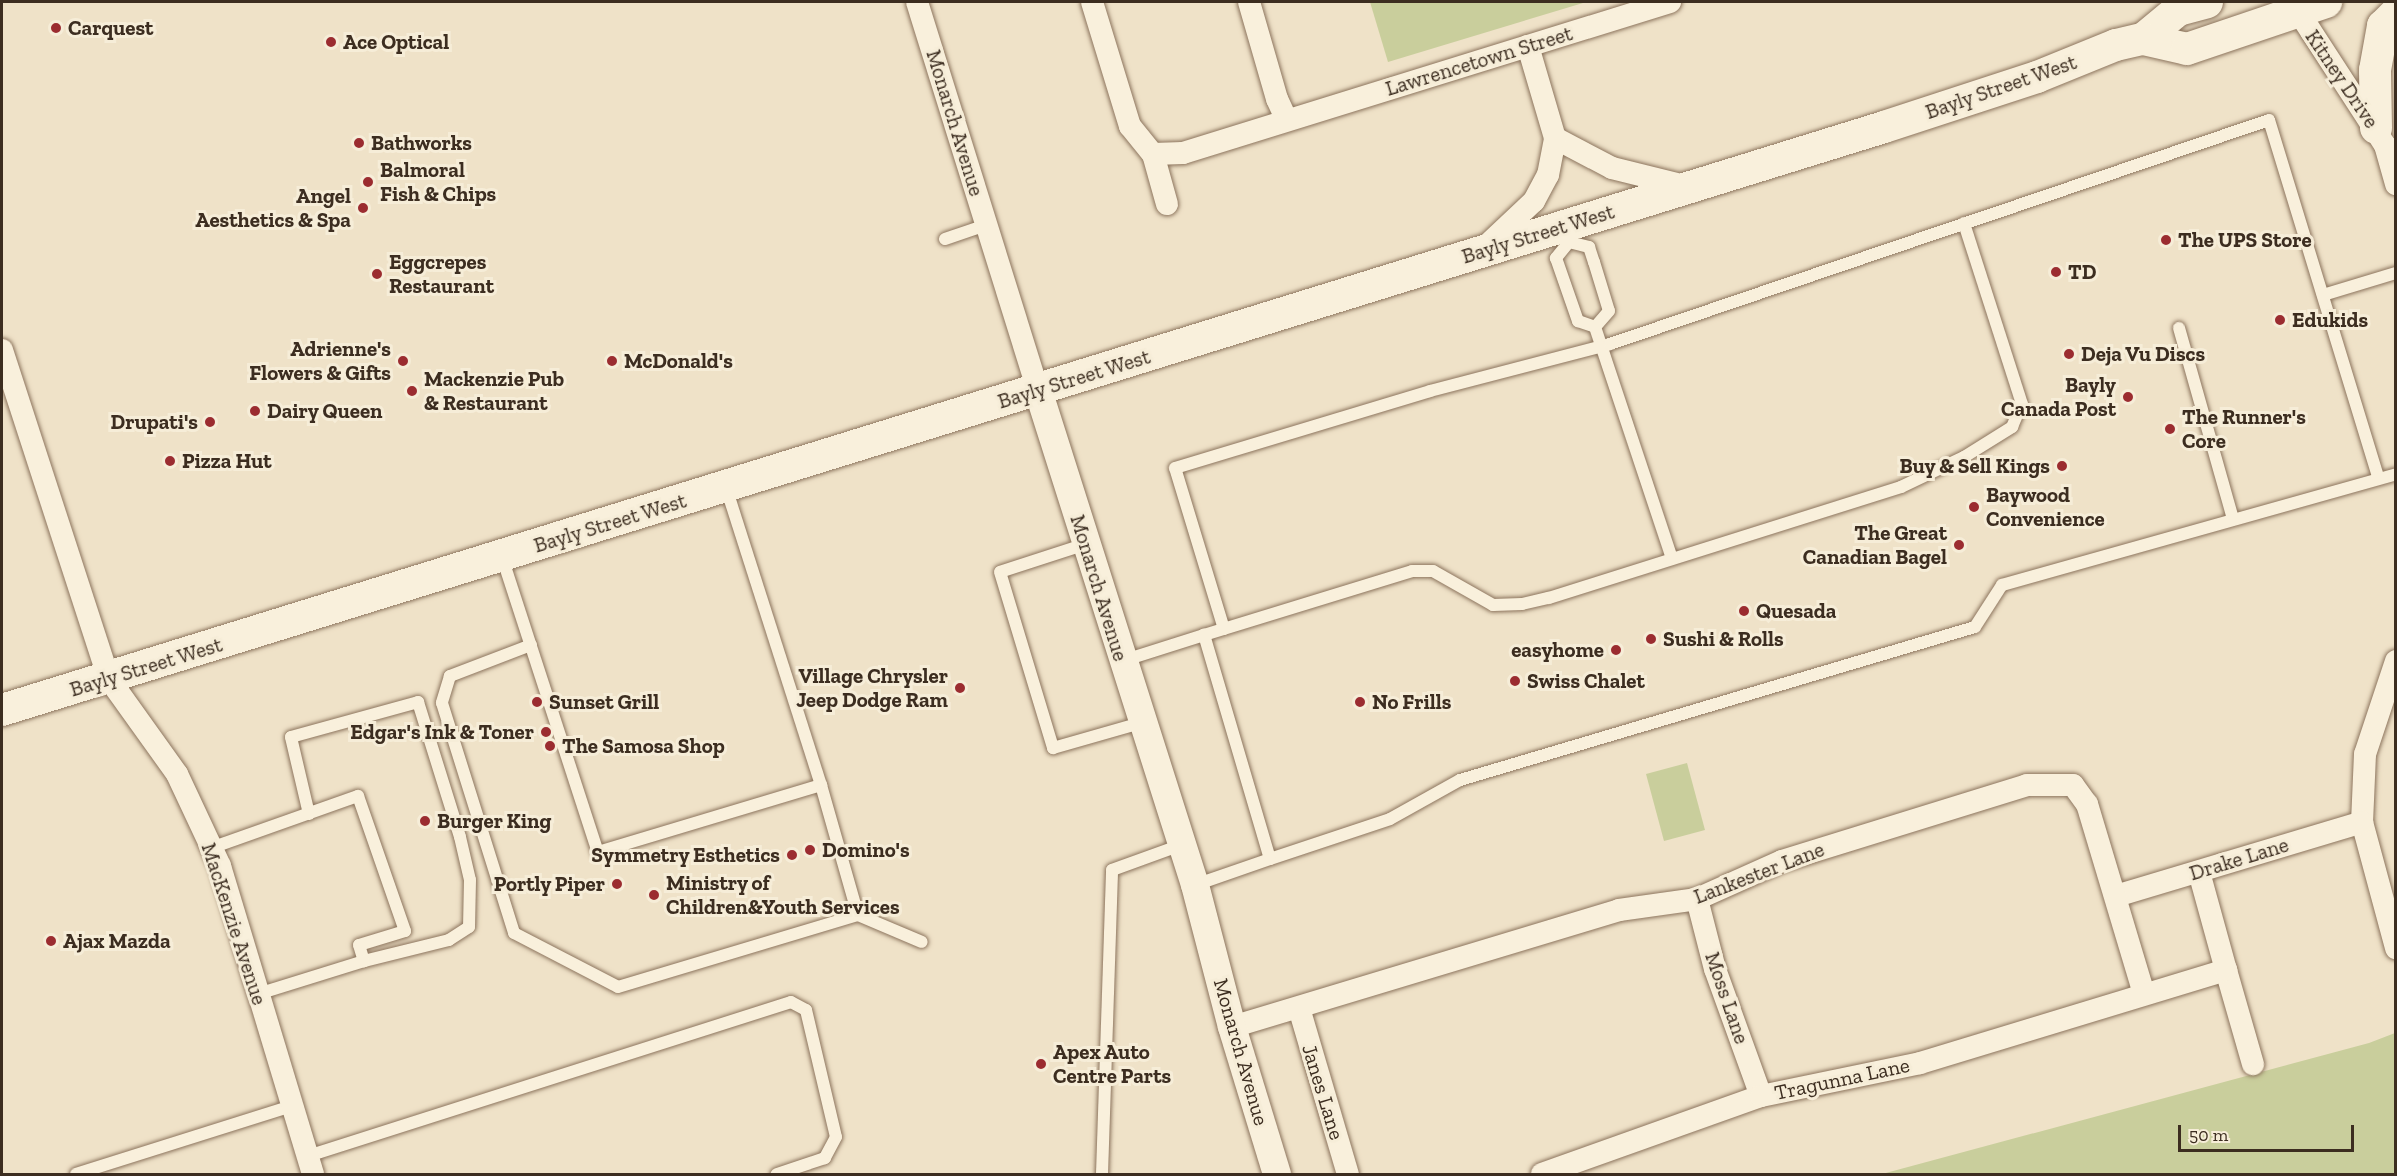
<!DOCTYPE html>
<html>
<head>
<meta charset="utf-8">
<style>
  body { margin:0 }
  #map { position:relative; width:2397px; height:1176px; overflow:hidden; background:#efe2c8; font-family:"Zilla Slab",serif }
  div>[style] { position:absolute }
  .green>* { inset:0; background:#c9ce9c }
  .roads { filter:drop-shadow(0 0 2px #8c745d) drop-shadow(0 0 2px #8c745d) }
  .service>* { height:12px; margin:-6px; padding:0 6px; transform-origin:6px; border-radius:6px; background:#f9f0dc }
  .minor>* { height:22px; margin:-11px; padding:0 11px; transform-origin:11px; border-radius:11px; background:#f9f0dc }
  .tertiary>* { height:28px; margin:-14px; padding:0 14px; transform-origin:14px; border-radius:14px; background:#f9f0dc }
  .secondary>* { height:32px; margin:-16px; padding:0 16px; transform-origin:16px; border-radius:16px; background:#f9f0dc }
  .dots>* { width:16px; height:16px; translate:-50% -50%; box-sizing:border-box; border:3px solid #f6edd8; border-radius:50% }
  span { translate:-50% -50%; white-space:nowrap; text-align:center; line-height:1.15; -webkit-text-stroke:6px #f6edd8; paint-order:stroke }
  .poi-label { font-size:21px; color:#3c2d20; font-weight:700 }
  .left { translate:0 -50%; text-align:left }
  .right { translate:-100% -50%; text-align:right }
  .street-label { font-size:21px; color:#3c2d20 }
  .frame { position:absolute; inset:0; border:3px solid #3c2d20; pointer-events:none }
  .scale { position:absolute; left:2178px; top:1125px; width:176px; height:27px; box-sizing:border-box; border:3px solid #3c2d20; border-top:0; padding-left:8px; font-size:18px; line-height:21px; white-space:nowrap; color:#3c2d20; -webkit-text-stroke:4px #f6edd8; paint-order:stroke }
</style>
</head>
<body>
<div id="map">
  <div class="green">
    <div style="clip-path:polygon(1370px 2px,1583px 2px,1583px 3px,1388px 62px)"></div>
    <div style="clip-path:polygon(1687px 763px,1705px 830px,1664px 841px,1646px 774px)"></div>
    <div style="clip-path:polygon(2395px 1033px,2395px 1174px,1882px 1174px,2369px 1043px)"></div>
  </div>
  <div class="roads">
    <div class="service">
      <div style="left:945px;top:239px;width:43px;rotate:-18.9deg"></div>
      <div style="left:1569px;top:242px;width:21px;rotate:129deg"></div>
      <div style="left:1556px;top:258px;width:67px;rotate:70.8deg"></div>
      <div style="left:1578px;top:321px;width:18px;rotate:19deg"></div>
      <div style="left:1595px;top:327px;width:244px;rotate:71.6deg"></div>
      <div style="left:1569px;top:242px;width:21px;rotate:14deg"></div>
      <div style="left:1589px;top:247px;width:16px;rotate:72deg"></div>
      <div style="left:1594px;top:262px;width:51px;rotate:73deg"></div>
      <div style="left:1609px;top:311px;width:21px;rotate:131deg"></div>
      <div style="left:2323px;top:295px;width:76px;rotate:-16.8deg"></div>
      <div style="left:2179px;top:328px;width:198px;rotate:74.2deg"></div>
      <div style="left:1086px;top:544px;width:90px;rotate:162deg"></div>
      <div style="left:1000px;top:572px;width:184px;rotate:73.2deg"></div>
      <div style="left:1053px;top:748px;width:91px;rotate:-15.9deg"></div>
      <div style="left:502px;top:557px;width:310px;rotate:72deg"></div>
      <div style="left:598px;top:852px;width:233px;rotate:-16.7deg"></div>
      <div style="left:821px;top:785px;width:313px;rotate:-107.7deg"></div>
      <div style="left:1224px;top:629px;width:168px;rotate:-106.9deg"></div>
      <div style="left:1175px;top:468px;width:266px;rotate:-16.8deg"></div>
      <div style="left:1430px;top:391px;width:186px;rotate:-14.6deg"></div>
      <div style="left:1610px;top:344px;width:696px;rotate:-18.77deg"></div>
      <div style="left:2269px;top:120px;width:373px;rotate:73deg"></div>
      <div style="left:531px;top:645px;width:87px;rotate:159.1deg"></div>
      <div style="left:450px;top:676px;width:28px;rotate:107deg"></div>
      <div style="left:442px;top:703px;width:241px;rotate:72.6deg"></div>
      <div style="left:514px;top:933px;width:117px;rotate:27.4deg"></div>
      <div style="left:618px;top:987px;width:251px;rotate:-16.7deg"></div>
      <div style="left:858px;top:915px;width:135px;rotate:-105.9deg"></div>
      <div style="left:1122px;top:661px;width:86px;rotate:-17.6deg"></div>
      <div style="left:309px;top:814px;width:79px;rotate:-103.2deg"></div>
      <div style="left:291px;top:737px;width:132px;rotate:-15.4deg"></div>
      <div style="left:418px;top:702px;width:141px;rotate:72.7deg"></div>
      <div style="left:460px;top:837px;width:44px;rotate:76.9deg"></div>
      <div style="left:470px;top:880px;width:47px;rotate:91.2deg"></div>
      <div style="left:469px;top:927px;width:24px;rotate:147deg"></div>
      <div style="left:449px;top:940px;width:88px;rotate:166.1deg"></div>
      <div style="left:211px;top:848px;width:156px;rotate:-19.5deg"></div>
      <div style="left:358px;top:796px;width:143px;rotate:70.8deg"></div>
      <div style="left:405px;top:931px;width:48px;rotate:163.1deg"></div>
      <div style="left:359px;top:945px;width:17px;rotate:73deg"></div>
      <div style="left:364px;top:961px;width:111px;rotate:162.7deg"></div>
      <div style="left:1270px;top:859px;width:126px;rotate:-18.4deg"></div>
      <div style="left:1390px;top:819px;width:80px;rotate:-29.1deg"></div>
      <div style="left:1460px;top:780px;width:537px;rotate:-16.55deg"></div>
      <div style="left:1975px;top:627px;width:50px;rotate:-57.3deg"></div>
      <div style="left:2002px;top:585px;width:409px;rotate:-15.7deg"></div>
      <div style="left:1195px;top:885px;width:79px;rotate:-19.1deg"></div>
      <div style="left:1270px;top:859px;width:234px;rotate:-106.4deg"></div>
      <div style="left:1204px;top:635px;width:218px;rotate:-17.1deg"></div>
      <div style="left:1412px;top:571px;width:21px"></div>
      <div style="left:1433px;top:571px;width:69px;rotate:29.5deg"></div>
      <div style="left:1493px;top:605px;width:29px;rotate:-2deg"></div>
      <div style="left:1522px;top:604px;width:28px;rotate:-13deg"></div>
      <div style="left:1549px;top:598px;width:369px;rotate:-17.5deg"></div>
      <div style="left:1901px;top:487px;width:70px;rotate:-25.5deg"></div>
      <div style="left:1964px;top:457px;width:57px;rotate:-32deg"></div>
      <div style="left:2012px;top:427px;width:25px;rotate:-67deg"></div>
      <div style="left:2022px;top:404px;width:190px;rotate:-107.8deg"></div>
      <div style="left:858px;top:915px;width:69px;rotate:22.9deg"></div>
      <div style="left:308px;top:1156px;width:507px;rotate:-17.68deg"></div>
      <div style="left:791px;top:1002px;width:17px;rotate:28deg"></div>
      <div style="left:806px;top:1010px;width:130px;rotate:76.7deg"></div>
      <div style="left:836px;top:1137px;width:24px;rotate:118deg"></div>
      <div style="left:825px;top:1158px;width:51px;rotate:161.6deg"></div>
      <div style="left:76px;top:1174px;width:226px;rotate:-17.5deg"></div>
      <div style="left:1102px;top:1174px;width:304px;rotate:-88.1deg"></div>
      <div style="left:1112px;top:870px;width:73px;rotate:-19.9deg"></div>
    </div>
    <div class="minor">
      <div style="left:917px;top:2px;width:406px;rotate:72.7deg"></div>
      <div style="left:1092px;top:2px;width:130px;rotate:73deg"></div>
      <div style="left:1130px;top:126px;width:36px;rotate:51deg"></div>
      <div style="left:1153px;top:154px;width:30px;rotate:-2deg"></div>
      <div style="left:1183px;top:153px;width:510px;rotate:-17.23deg"></div>
      <div style="left:1249px;top:2px;width:101px;rotate:73.9deg"></div>
      <div style="left:1277px;top:99px;width:23px;rotate:65deg"></div>
      <div style="left:2292px;top:2px;width:171px;rotate:57deg"></div>
      <div style="left:2385px;top:145px;width:41px;rotate:74.2deg"></div>
      <div style="left:1555px;top:138px;width:64px;rotate:27.8deg"></div>
      <div style="left:1612px;top:168px;width:79px;rotate:13.9deg"></div>
      <div style="left:1153px;top:154px;width:52px;rotate:74.4deg"></div>
      <div style="left:1483px;top:249px;width:70px;rotate:-43.3deg"></div>
      <div style="left:1534px;top:201px;width:30px;rotate:-62deg"></div>
      <div style="left:1548px;top:175px;width:38px;rotate:-79deg"></div>
      <div style="left:1555px;top:138px;width:96px;rotate:-106.4deg"></div>
      <div style="left:2px;top:350px;width:346px;rotate:72deg"></div>
      <div style="left:109px;top:679px;width:117px;rotate:54.4deg"></div>
      <div style="left:177px;top:774px;width:102px;rotate:64.9deg"></div>
      <div style="left:220px;top:866px;width:322px;rotate:73.2deg"></div>
      <div style="left:2396px;top:661px;width:98px;rotate:108.4deg"></div>
      <div style="left:2365px;top:754px;width:68px;rotate:92.5deg"></div>
      <div style="left:2362px;top:822px;width:131px;rotate:74.9deg"></div>
      <div style="left:2116px;top:896px;width:257px;rotate:-16.7deg"></div>
      <div style="left:1697px;top:899px;width:72px;rotate:75.6deg"></div>
      <div style="left:1715px;top:969px;width:135px;rotate:70.1deg"></div>
      <div style="left:2226px;top:970px;width:98px;rotate:74deg"></div>
      <div style="left:1299px;top:1008px;width:173px;rotate:73.6deg"></div>
      <div style="left:1232px;top:1027px;width:404px;rotate:-16.8deg"></div>
      <div style="left:1619px;top:910px;width:79px;rotate:-8deg"></div>
      <div style="left:1697px;top:899px;width:93px;rotate:-24.1deg"></div>
      <div style="left:1782px;top:861px;width:257px;rotate:-17.2deg"></div>
      <div style="left:2027px;top:785px;width:46px"></div>
      <div style="left:2073px;top:785px;width:24px;rotate:54deg"></div>
      <div style="left:2087px;top:804px;width:198px;rotate:73.3deg"></div>
      <div style="left:1542px;top:1174px;width:232px;rotate:-19.6deg"></div>
      <div style="left:1761px;top:1096px;width:162px;rotate:-11.7deg"></div>
      <div style="left:1920px;top:1063px;width:320px;rotate:-16.9deg"></div>
      <div style="left:2226px;top:970px;width:102px;rotate:-105.4deg"></div>
    </div>
    <div class="tertiary">
      <div style="left:1038px;top:390px;width:519px;rotate:72.4deg"></div>
      <div style="left:1195px;top:885px;width:147px;rotate:75.4deg"></div>
      <div style="left:1232px;top:1027px;width:154px;rotate:73deg"></div>
    </div>
    <div class="secondary">
      <div style="left:2143px;top:39px;width:45px;rotate:-39.6deg"></div>
      <div style="left:2178px;top:10px;width:30px;rotate:-15deg"></div>
      <div style="left:2376px;top:128px;width:58px;rotate:-91deg"></div>
      <div style="left:2375px;top:70px;width:45px;rotate:-79.7deg"></div>
      <div style="left:2383px;top:26px;width:18px;rotate:-45deg"></div>
      <div style="left:2px;top:710px;width:1970px;rotate:-17.21deg"></div>
      <div style="left:1884px;top:127px;width:161px;rotate:-18.1deg"></div>
      <div style="left:2037px;top:77px;width:85px;rotate:-22.1deg"></div>
      <div style="left:2116px;top:45px;width:28px;rotate:-13deg"></div>
      <div style="left:2143px;top:39px;width:45px;rotate:12.8deg"></div>
      <div style="left:2187px;top:49px;width:147px;rotate:-18.7deg"></div>
    </div>
  </div>
  <div class="dots">
    <div style="left:56px;top:28px;background:#9b2c30"></div>
    <div style="left:331px;top:42px;background:#9b2c30"></div>
    <div style="left:359px;top:143px;background:#9b2c30"></div>
    <div style="left:368px;top:182px;background:#9b2c30"></div>
    <div style="left:363px;top:208px;background:#9b2c30"></div>
    <div style="left:2166px;top:240px;background:#9b2c30"></div>
    <div style="left:2056px;top:272px;background:#9b2c30"></div>
    <div style="left:377px;top:274px;background:#9b2c30"></div>
    <div style="left:2280px;top:320px;background:#9b2c30"></div>
    <div style="left:2069px;top:354px;background:#9b2c30"></div>
    <div style="left:403px;top:361px;background:#9b2c30"></div>
    <div style="left:612px;top:361px;background:#9b2c30"></div>
    <div style="left:412px;top:391px;background:#9b2c30"></div>
    <div style="left:2128px;top:397px;background:#9b2c30"></div>
    <div style="left:255px;top:411px;background:#9b2c30"></div>
    <div style="left:210px;top:422px;background:#9b2c30"></div>
    <div style="left:2170px;top:429px;background:#9b2c30"></div>
    <div style="left:170px;top:461px;background:#9b2c30"></div>
    <div style="left:2062px;top:466px;background:#9b2c30"></div>
    <div style="left:1974px;top:507px;background:#9b2c30"></div>
    <div style="left:1959px;top:545px;background:#9b2c30"></div>
    <div style="left:1744px;top:611px;background:#9b2c30"></div>
    <div style="left:1651px;top:639px;background:#9b2c30"></div>
    <div style="left:1616px;top:650px;background:#9b2c30"></div>
    <div style="left:1515px;top:681px;background:#9b2c30"></div>
    <div style="left:960px;top:688px;background:#9b2c30"></div>
    <div style="left:537px;top:702px;background:#9b2c30"></div>
    <div style="left:1360px;top:702px;background:#9b2c30"></div>
    <div style="left:546px;top:732px;background:#9b2c30"></div>
    <div style="left:550px;top:746px;background:#9b2c30"></div>
    <div style="left:425px;top:821px;background:#9b2c30"></div>
    <div style="left:810px;top:850px;background:#9b2c30"></div>
    <div style="left:792px;top:855px;background:#9b2c30"></div>
    <div style="left:617px;top:884px;background:#9b2c30"></div>
    <div style="left:654px;top:895px;background:#9b2c30"></div>
    <div style="left:51px;top:941px;background:#9b2c30"></div>
    <div style="left:1041px;top:1064px;background:#9b2c30"></div>
  </div>
  <div class="poi-label">
    <span class="left" style="left:68px;top:28px">Carquest</span>
    <span class="left" style="left:343px;top:42px">Ace Optical</span>
    <span class="left" style="left:371px;top:143px">Bathworks</span>
    <span class="left" style="left:380px;top:182px">Balmoral<br>Fish &amp; Chips</span>
    <span class="right" style="left:351px;top:208px">Angel<br>Aesthetics &amp; Spa</span>
    <span class="left" style="left:2178px;top:240px">The UPS Store</span>
    <span class="left" style="left:389px;top:274px">Eggcrepes<br>Restaurant</span>
    <span class="left" style="left:2068px;top:272px">TD</span>
    <span class="left" style="left:2292px;top:320px">Edukids</span>
    <span class="right" style="left:391px;top:361px">Adrienne's<br>Flowers &amp; Gifts</span>
    <span class="left" style="left:2081px;top:354px">Deja Vu Discs</span>
    <span class="left" style="left:624px;top:361px">McDonald's</span>
    <span class="left" style="left:424px;top:391px">Mackenzie Pub<br>&amp; Restaurant</span>
    <span class="right" style="left:2116px;top:397px">Bayly<br>Canada Post</span>
    <span class="left" style="left:267px;top:411px">Dairy Queen</span>
    <span class="left" style="left:2182px;top:429px">The Runner's<br>Core</span>
    <span class="right" style="left:198px;top:422px">Drupati's</span>
    <span class="left" style="left:182px;top:461px">Pizza Hut</span>
    <span class="right" style="left:2050px;top:466px">Buy &amp; Sell Kings</span>
    <span class="left" style="left:1986px;top:507px">Baywood<br>Convenience</span>
    <span class="right" style="left:1947px;top:545px">The Great<br>Canadian Bagel</span>
    <span class="left" style="left:1756px;top:611px">Quesada</span>
    <span class="left" style="left:1663px;top:639px">Sushi &amp; Rolls</span>
    <span class="right" style="left:1604px;top:650px">easyhome</span>
    <span class="right" style="left:948px;top:688px">Village Chrysler<br>Jeep Dodge Ram</span>
    <span class="left" style="left:1527px;top:681px">Swiss Chalet</span>
    <span class="left" style="left:549px;top:702px">Sunset Grill</span>
    <span class="left" style="left:1372px;top:702px">No Frills</span>
    <span class="right" style="left:534px;top:732px">Edgar's Ink &amp; Toner</span>
    <span class="left" style="left:562px;top:746px">The Samosa Shop</span>
    <span class="left" style="left:437px;top:821px">Burger King</span>
    <span class="left" style="left:822px;top:850px">Domino's</span>
    <span class="right" style="left:780px;top:855px">Symmetry Esthetics</span>
    <span class="left" style="left:666px;top:895px">Ministry of<br>Children&amp;Youth Services</span>
    <span class="right" style="left:605px;top:884px">Portly Piper</span>
    <span class="left" style="left:63px;top:941px">Ajax Mazda</span>
    <span class="left" style="left:1053px;top:1064px">Apex Auto<br>Centre Parts</span>
  </div>
  <div class="street-label">
    <span style="left:1479px;top:61px;rotate:-17deg">Lawrencetown Street</span>
    <span style="left:2342px;top:79px;rotate:56deg">Kitney Drive</span>
    <span style="left:2001px;top:87px;rotate:-19deg">Bayly Street West</span>
    <span style="left:955px;top:123px;rotate:73deg">Monarch Avenue</span>
    <span style="left:1538px;top:234px;rotate:-17deg">Bayly Street West</span>
    <span style="left:1074px;top:379px;rotate:-17deg">Bayly Street West</span>
    <span style="left:610px;top:523px;rotate:-17deg">Bayly Street West</span>
    <span style="left:1099px;top:588px;rotate:73deg">Monarch Avenue</span>
    <span style="left:146px;top:667px;rotate:-17deg">Bayly Street West</span>
    <span style="left:2239px;top:859px;rotate:-17deg">Drake Lane</span>
    <span style="left:1759px;top:873px;rotate:-21deg">Lankester Lane</span>
    <span style="left:234px;top:924px;rotate:72deg">MacKenzie Avenue</span>
    <span style="left:1727px;top:998px;rotate:71deg">Moss Lane</span>
    <span style="left:1241px;top:1052px;rotate:74deg">Monarch Avenue</span>
    <span style="left:1842px;top:1079px;rotate:-12deg">Tragunna Lane</span>
    <span style="left:1323px;top:1092px;rotate:73deg">Janes Lane</span>
  </div>
  <div class="frame"></div>
  <div class="scale">50 m</div>
</div>
</body>
</html>
